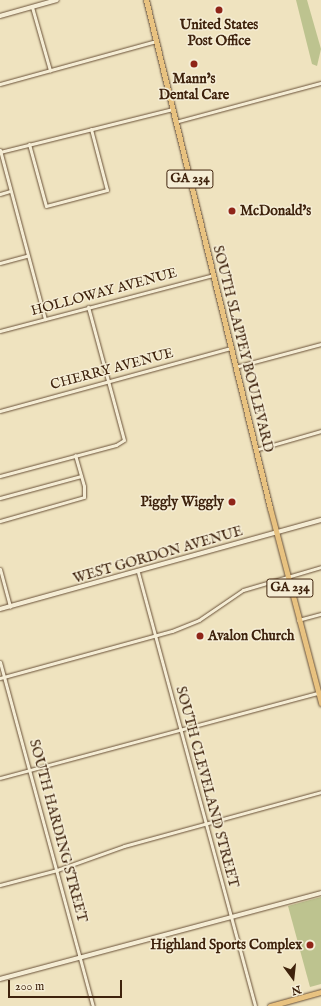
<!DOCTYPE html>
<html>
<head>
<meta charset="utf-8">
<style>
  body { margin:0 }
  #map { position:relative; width:321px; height:1006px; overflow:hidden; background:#efe3bf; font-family:"IM FELL English",serif }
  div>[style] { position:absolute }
  .green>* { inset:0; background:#bdc38f }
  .roads { filter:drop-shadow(0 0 1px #6a5239) drop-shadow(0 0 1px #6a5239) }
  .minor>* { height:3px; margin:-1.5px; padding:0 1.5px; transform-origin:1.5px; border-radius:1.5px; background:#f5edd5 }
  .tertiary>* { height:4px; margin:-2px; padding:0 2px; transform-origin:2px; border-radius:2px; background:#f5edd5 }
  .primary>* { height:5px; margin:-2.5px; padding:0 2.5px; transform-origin:2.5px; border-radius:2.5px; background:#e8c280 }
  .dots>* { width:11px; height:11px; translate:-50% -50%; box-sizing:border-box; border:2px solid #f5edd5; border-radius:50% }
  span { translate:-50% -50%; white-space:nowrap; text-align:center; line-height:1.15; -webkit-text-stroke:3px #f5edd5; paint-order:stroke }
  .shield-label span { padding:1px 3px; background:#f5edd5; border:1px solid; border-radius:3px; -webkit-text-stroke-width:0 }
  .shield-label { font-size:13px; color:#3e220c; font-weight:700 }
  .poi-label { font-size:14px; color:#3e220c; font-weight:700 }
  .left { translate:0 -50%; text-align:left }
  .right { translate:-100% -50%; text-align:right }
  .street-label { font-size:14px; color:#3e220c }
  .north { position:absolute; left:273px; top:958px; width:40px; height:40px; -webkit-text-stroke:3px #f5edd5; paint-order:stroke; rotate:165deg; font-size:11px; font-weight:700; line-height:16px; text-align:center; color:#3e220c }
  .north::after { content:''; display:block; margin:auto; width:14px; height:18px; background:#3e220c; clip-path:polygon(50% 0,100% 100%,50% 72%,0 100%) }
  .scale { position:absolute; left:8px; top:980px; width:114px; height:18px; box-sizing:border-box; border:2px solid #3e220c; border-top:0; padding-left:5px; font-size:12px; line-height:14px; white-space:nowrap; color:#3e220c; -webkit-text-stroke:3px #f5edd5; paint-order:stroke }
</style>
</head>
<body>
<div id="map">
  <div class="green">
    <div style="clip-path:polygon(296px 0,307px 0,321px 49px,317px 66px,312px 64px)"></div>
    <div style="clip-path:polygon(321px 897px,321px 984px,310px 987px,288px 906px)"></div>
  </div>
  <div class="roads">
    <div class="minor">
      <div style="left:32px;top:7px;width:66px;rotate:74.1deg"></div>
      <div style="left:0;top:84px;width:162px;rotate:-15.4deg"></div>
      <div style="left:175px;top:122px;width:151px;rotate:-15deg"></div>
      <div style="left:29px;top:144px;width:64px;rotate:74.7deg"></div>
      <div style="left:46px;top:206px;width:63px;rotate:-14.7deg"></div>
      <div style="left:107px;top:190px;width:63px;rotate:-104.7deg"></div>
      <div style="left:0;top:150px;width:175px;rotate:75.1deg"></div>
      <div style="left:0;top:152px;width:177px;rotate:-14deg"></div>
      <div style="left:0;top:194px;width:10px;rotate:-17deg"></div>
      <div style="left:0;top:263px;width:28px;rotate:-15deg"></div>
      <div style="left:0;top:331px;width:220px;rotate:-14.7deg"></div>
      <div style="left:235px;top:367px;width:89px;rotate:-15deg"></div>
      <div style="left:0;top:411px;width:239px;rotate:-15.3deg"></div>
      <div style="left:255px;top:450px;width:69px;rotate:-16.1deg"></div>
      <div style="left:0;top:476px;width:120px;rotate:-15deg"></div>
      <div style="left:116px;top:445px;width:9px;rotate:-32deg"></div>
      <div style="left:124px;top:440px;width:138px;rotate:-105.1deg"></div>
      <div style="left:0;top:498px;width:84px;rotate:-15.2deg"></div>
      <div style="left:0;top:521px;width:87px;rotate:-15.9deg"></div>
      <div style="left:84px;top:497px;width:11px;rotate:-90deg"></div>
      <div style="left:84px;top:486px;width:32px;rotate:-106deg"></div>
      <div style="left:0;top:569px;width:39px;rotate:75deg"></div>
      <div style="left:138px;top:572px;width:449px;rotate:74.9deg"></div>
      <div style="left:298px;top:620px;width:24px;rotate:-15deg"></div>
      <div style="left:0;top:662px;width:356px;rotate:74.9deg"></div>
      <div style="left:0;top:678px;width:178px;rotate:-15.3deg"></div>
      <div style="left:172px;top:631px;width:29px;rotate:-22deg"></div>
      <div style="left:199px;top:620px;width:53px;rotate:-34.3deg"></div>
      <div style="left:243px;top:590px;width:81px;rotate:-16.4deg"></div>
      <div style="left:0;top:778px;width:329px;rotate:-15deg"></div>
      <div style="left:0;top:885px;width:59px;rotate:-14.7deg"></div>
      <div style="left:57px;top:870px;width:71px;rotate:-19.7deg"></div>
      <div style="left:124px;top:846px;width:204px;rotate:-15.3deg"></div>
    </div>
    <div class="tertiary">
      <div style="left:0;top:16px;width:59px;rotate:-15.7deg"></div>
      <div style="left:0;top:609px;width:333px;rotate:-15.5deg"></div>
      <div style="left:0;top:979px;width:332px;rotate:-15deg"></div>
    </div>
    <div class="primary">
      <div style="left:146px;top:0;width:523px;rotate:76.28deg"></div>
      <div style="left:270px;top:508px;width:202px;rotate:75.3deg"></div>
      <div style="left:270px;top:1006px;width:53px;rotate:-15.4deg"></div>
    </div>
  </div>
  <div class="dots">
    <div style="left:219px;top:10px;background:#8f2418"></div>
    <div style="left:194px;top:64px;background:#8f2418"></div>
    <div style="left:232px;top:211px;background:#8f2418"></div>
    <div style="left:232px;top:502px;background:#8f2418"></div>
    <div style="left:200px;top:636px;background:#8f2418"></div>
    <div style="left:310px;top:945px;background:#8f2418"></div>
  </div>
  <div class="shield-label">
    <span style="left:190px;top:179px">GA 234</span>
    <span style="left:290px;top:588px">GA 234</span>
  </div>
  <div class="poi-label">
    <span style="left:219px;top:33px">United States<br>Post Office</span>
    <span style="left:194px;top:87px">Mann's<br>Dental Care</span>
    <span class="left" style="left:240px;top:211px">McDonald's</span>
    <span class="right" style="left:224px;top:502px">Piggly Wiggly</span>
    <span class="left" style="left:208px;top:636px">Avalon Church</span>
    <span class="right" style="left:302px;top:945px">Highland Sports Complex</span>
  </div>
  <div class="street-label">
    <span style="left:104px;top:292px;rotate:-15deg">HOLLOWAY AVENUE</span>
    <span style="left:243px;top:349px;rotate:76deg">SOUTH SLAPPEY BOULEVARD</span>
    <span style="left:112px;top:369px;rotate:-15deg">CHERRY AVENUE</span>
    <span style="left:158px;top:555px;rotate:-16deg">WEST GORDON AVENUE</span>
    <span style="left:207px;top:787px;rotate:75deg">SOUTH CLEVELAND STREET</span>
    <span style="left:58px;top:831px;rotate:75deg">SOUTH HARDING STREET</span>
  </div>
  <div class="north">N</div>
  <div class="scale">200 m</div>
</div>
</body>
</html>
